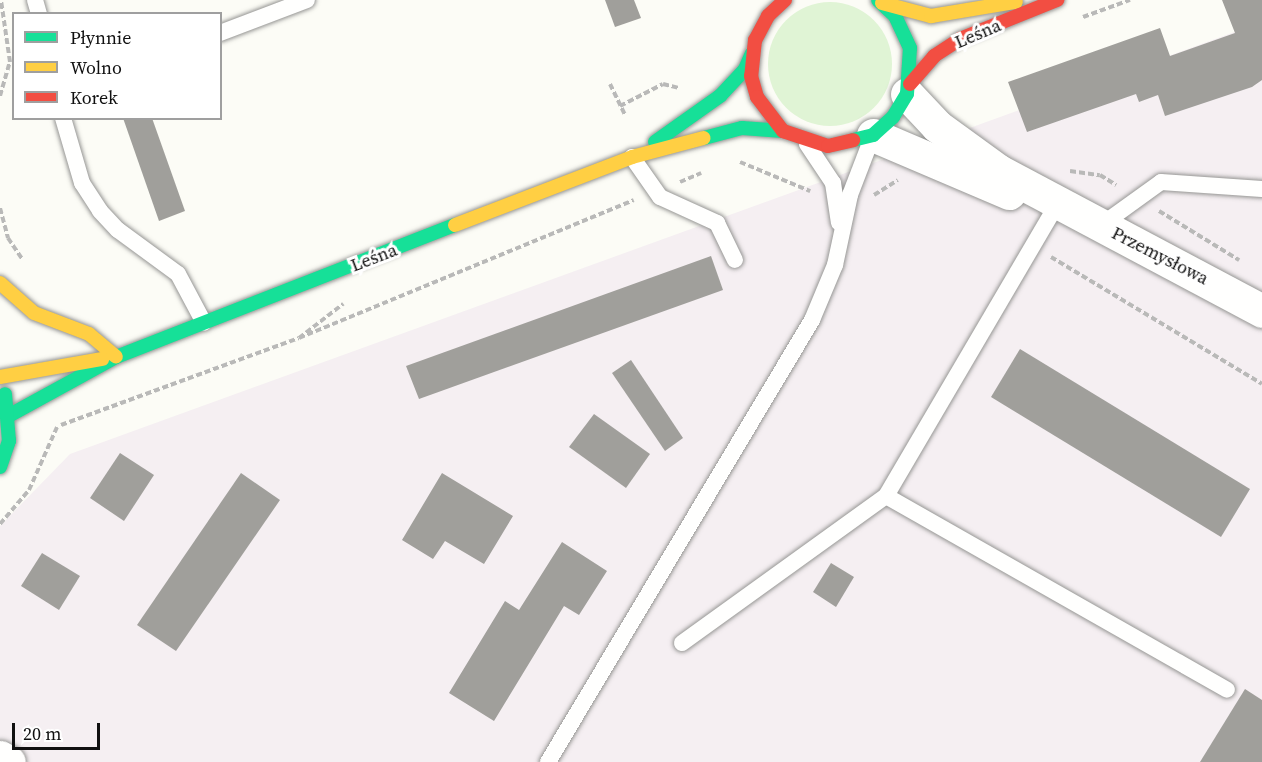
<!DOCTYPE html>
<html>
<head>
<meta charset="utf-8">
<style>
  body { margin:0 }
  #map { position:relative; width:1262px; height:762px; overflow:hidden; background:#fcfcf6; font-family:"Source Serif 4",serif }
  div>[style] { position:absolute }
  .industrial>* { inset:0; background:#f5eff2 }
  .green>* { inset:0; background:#e0f4d5 }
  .round { border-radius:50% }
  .building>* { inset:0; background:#a09f9b }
  .path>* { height:4px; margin-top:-2px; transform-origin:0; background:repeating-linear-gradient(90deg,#b9b9b8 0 6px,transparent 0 9px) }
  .roads { filter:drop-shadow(0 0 2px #969694) drop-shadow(0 0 2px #969694) }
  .lane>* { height:16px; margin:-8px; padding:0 8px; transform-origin:8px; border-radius:8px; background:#fffffe }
  .street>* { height:33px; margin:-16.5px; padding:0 16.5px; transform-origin:16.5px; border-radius:16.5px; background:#fffffe }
  .fast>* { height:14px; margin:-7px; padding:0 7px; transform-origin:7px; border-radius:7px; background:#16e098 }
  .slow>* { height:14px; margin:-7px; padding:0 7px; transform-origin:7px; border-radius:7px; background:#ffcf43 }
  .jam>* { height:14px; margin:-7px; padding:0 7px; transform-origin:7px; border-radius:7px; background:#f24e42 }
  span { translate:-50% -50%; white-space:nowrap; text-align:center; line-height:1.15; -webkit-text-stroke:6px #fff; paint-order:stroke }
  .street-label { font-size:18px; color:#101010 }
  .legend { position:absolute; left:12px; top:12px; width:210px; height:108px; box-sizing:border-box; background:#fff; border:2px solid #9f9f9f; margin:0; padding:8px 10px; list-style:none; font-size:18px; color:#101010 }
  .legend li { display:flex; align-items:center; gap:12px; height:30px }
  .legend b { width:30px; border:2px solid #9f9f9f }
  .scale { position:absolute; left:12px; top:723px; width:88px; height:27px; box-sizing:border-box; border:3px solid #101010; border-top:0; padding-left:8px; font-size:18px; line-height:21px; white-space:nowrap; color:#101010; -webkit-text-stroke:4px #fff; paint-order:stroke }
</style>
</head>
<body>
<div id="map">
  <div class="industrial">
    <div style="clip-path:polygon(1262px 22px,1262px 762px,0 762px,0 526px,70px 454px)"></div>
  </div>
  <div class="green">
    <div class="round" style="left:768px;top:2px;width:124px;height:124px"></div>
  </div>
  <div class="building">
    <div style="clip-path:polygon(605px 0,634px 0,641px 18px,615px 27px)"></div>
    <div style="clip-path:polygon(1222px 0,1262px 0,1262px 80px,1252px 87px,1165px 116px,1158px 95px,1139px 102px,1136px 94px,1027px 132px,1008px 82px,1160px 28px,1170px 56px,1235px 33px)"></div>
    <div style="clip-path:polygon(123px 118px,152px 118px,185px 211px,159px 221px)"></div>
    <div style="clip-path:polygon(711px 256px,723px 290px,419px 399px,406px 366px)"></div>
    <div style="clip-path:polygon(1020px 349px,1250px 489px,1221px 537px,991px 397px)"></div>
    <div style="clip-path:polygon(631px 360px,683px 438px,665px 451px,612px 373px)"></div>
    <div style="clip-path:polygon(594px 414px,650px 454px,626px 488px,569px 447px)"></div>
    <div style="clip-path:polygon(120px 453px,154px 475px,124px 521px,90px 498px)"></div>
    <div style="clip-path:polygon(241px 473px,280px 500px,176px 651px,137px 625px)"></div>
    <div style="clip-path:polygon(442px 473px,513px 516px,484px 564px,445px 541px,433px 559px,402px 540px)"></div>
    <div style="clip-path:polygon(562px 542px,607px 571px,579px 615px,564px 606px,494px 721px,449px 693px,505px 601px,519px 610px)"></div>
    <div style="clip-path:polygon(42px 553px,80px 576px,59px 610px,21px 586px)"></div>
    <div style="clip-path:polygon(831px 563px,854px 577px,836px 607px,813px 592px)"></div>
    <div style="clip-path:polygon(1245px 689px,1262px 700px,1262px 762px,1200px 762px)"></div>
  </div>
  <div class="path">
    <div style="left:1083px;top:17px;width:50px;rotate:-19.9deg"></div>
    <div style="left:610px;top:84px;width:34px;rotate:64deg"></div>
    <div style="left:0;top:96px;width:35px;rotate:-74deg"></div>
    <div style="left:10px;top:62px;width:63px;rotate:-98.3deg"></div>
    <div style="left:620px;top:106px;width:48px;rotate:-27.1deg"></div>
    <div style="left:663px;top:84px;width:16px;rotate:14deg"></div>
    <div style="left:740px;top:162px;width:76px;rotate:22.5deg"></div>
    <div style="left:1070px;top:171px;width:30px;rotate:8deg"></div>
    <div style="left:1100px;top:175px;width:19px;rotate:32deg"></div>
    <div style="left:680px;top:182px;width:23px;rotate:-23deg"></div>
    <div style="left:874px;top:195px;width:28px;rotate:-32deg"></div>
    <div style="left:0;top:208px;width:31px;rotate:75deg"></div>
    <div style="left:8px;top:238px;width:25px;rotate:56deg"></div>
    <div style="left:1159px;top:211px;width:94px;rotate:31.5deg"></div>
    <div style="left:1051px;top:257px;width:246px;rotate:31deg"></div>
    <div style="left:299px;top:338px;width:56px;rotate:-37.7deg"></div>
    <div style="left:61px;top:425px;width:253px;rotate:-20.1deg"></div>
    <div style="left:299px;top:338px;width:362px;rotate:-22.4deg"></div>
    <div style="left:0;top:524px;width:45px;rotate:-49.5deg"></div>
    <div style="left:29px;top:490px;width:69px;rotate:-66deg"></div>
  </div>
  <div class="roads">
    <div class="lane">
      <div style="left:35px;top:0;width:15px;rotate:74deg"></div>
      <div style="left:220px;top:33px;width:93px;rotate:-20.8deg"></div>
      <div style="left:63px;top:118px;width:68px;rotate:73.7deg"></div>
      <div style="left:82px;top:183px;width:33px;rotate:57deg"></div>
      <div style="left:100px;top:211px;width:26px;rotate:47deg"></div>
      <div style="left:118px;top:230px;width:74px;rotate:36.3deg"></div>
      <div style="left:178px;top:274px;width:55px;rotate:62deg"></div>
      <div style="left:807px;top:144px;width:47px;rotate:56.3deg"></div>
      <div style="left:833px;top:183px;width:40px;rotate:81.5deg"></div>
      <div style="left:632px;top:157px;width:49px;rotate:55deg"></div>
      <div style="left:660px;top:197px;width:63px;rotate:24.5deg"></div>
      <div style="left:717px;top:223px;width:41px;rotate:64.1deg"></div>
      <div style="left:1100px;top:226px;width:75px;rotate:-35.8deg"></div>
      <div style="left:1161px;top:182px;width:101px;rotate:4deg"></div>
      <div style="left:886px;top:496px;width:392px;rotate:29.6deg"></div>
      <div style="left:682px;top:643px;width:251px;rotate:-35.8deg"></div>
      <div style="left:886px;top:496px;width:338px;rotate:-59.6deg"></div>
      <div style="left:548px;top:762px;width:515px;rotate:-59.15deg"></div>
      <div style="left:812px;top:320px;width:60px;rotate:-67.3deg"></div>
      <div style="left:835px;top:265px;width:72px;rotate:-77.9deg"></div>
      <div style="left:850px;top:195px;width:64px;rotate:-69deg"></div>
    </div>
    <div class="street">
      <div style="left:907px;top:94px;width:44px;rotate:46.8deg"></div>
      <div style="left:937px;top:126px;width:77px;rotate:36deg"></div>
      <div style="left:999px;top:171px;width:298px;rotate:28deg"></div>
      <div style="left:873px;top:135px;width:148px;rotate:23.1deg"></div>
      <div style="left:0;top:757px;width:10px;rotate:29deg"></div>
    </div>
    <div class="fast">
      <div style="left:704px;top:138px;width:39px;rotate:-15deg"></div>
      <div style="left:742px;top:128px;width:41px;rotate:4.2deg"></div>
      <div style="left:853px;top:140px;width:21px;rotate:-14deg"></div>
      <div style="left:873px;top:135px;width:27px;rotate:-42deg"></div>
      <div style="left:893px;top:117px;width:27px;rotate:-59deg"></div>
      <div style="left:907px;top:94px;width:46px;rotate:-86.3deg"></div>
      <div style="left:910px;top:48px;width:35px;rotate:-115deg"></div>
      <div style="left:895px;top:16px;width:23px;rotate:-137deg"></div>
      <div style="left:655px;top:142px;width:80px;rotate:-35.3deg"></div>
      <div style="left:720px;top:96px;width:37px;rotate:-47deg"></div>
      <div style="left:745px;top:69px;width:17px;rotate:-66deg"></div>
      <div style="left:10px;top:415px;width:121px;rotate:-28.7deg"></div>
      <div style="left:116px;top:357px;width:364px;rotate:-21.3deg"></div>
      <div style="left:0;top:467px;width:28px;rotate:-71deg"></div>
      <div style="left:9px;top:441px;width:47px;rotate:-94.9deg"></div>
    </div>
    <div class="slow">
      <div style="left:882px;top:3px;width:51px;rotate:14.9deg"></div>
      <div style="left:931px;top:16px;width:86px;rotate:-9.4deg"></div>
      <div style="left:455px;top:225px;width:190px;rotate:-21deg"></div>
      <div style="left:632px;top:157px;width:74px;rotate:-14.8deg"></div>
      <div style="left:0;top:283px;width:45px;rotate:41.4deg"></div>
      <div style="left:34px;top:313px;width:59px;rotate:20.9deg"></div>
      <div style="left:89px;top:334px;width:35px;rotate:40deg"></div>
      <div style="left:0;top:377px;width:104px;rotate:-10deg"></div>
    </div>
    <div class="jam">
      <div style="left:785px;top:0;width:23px;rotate:137deg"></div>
      <div style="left:768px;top:16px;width:27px;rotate:118deg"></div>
      <div style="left:755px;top:40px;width:36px;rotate:96deg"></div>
      <div style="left:751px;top:76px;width:22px;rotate:74deg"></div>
      <div style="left:757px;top:97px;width:43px;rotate:52.6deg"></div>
      <div style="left:783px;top:131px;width:47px;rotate:18.4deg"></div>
      <div style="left:828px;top:146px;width:26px;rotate:-13deg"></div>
      <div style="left:910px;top:84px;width:37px;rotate:-49deg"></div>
      <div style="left:934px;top:56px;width:31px;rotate:-33deg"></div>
      <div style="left:960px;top:39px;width:105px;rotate:-21.9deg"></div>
    </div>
  </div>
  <div class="street-label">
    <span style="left:978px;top:34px;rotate:-23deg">Leśna</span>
    <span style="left:1160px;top:256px;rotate:27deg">Przemysłowa</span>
    <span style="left:374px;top:258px;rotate:-21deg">Leśna</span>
  </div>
  <ul class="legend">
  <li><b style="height:8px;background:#16e098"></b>Płynnie</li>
  <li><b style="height:8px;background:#ffcf43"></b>Wolno</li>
  <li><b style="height:8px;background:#f24e42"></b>Korek</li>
  </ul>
  <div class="scale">20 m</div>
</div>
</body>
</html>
